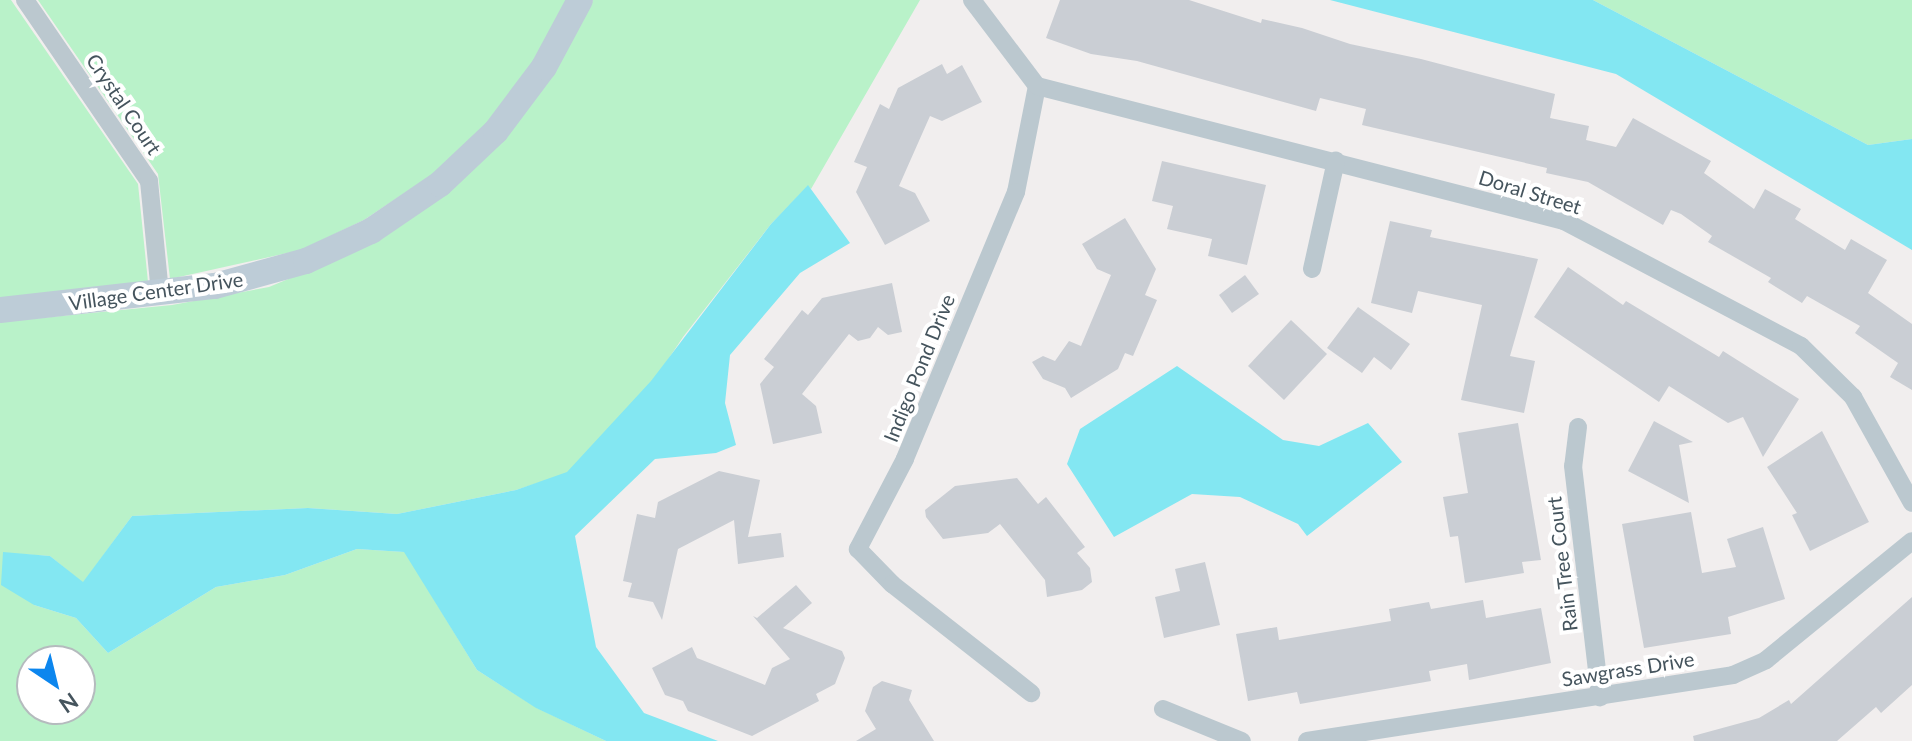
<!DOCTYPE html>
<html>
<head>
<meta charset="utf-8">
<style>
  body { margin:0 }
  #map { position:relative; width:1912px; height:741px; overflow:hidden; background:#f1eeee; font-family:Lato,sans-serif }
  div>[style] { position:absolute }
  .green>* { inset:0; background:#b9f2c9 }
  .water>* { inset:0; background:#83e7f2 }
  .building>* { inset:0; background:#caced4 }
  .street>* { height:18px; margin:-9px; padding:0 9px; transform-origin:9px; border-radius:9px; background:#bbc8cf }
  .secondary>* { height:26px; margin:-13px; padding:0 13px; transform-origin:13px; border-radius:13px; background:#bdccd7 }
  span { translate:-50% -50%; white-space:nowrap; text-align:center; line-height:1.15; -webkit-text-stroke:8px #fff; paint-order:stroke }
  .street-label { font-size:20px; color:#45545d }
  .north { position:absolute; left:16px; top:645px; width:80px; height:80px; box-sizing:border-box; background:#fff; border:2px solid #b5bbbe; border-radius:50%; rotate:145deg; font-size:22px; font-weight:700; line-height:32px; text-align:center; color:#45545d }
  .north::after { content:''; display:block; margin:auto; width:28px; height:36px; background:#0c86ee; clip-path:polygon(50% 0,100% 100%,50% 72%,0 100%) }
</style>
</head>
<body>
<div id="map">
  <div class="green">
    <div style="clip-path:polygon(0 0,11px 0,138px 184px,148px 282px,0 298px)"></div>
    <div style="clip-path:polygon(38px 0,566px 0,534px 60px,487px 123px,433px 174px,364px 220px,301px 250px,170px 279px,158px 174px)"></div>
    <div style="clip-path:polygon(evenodd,593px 0,920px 0,811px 189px,808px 186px,771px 224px,683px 337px,599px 463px,516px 490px,397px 514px,308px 508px,132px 516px,83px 583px,50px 556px,3px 553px,34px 605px,76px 618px,108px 653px,216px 587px,285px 575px,357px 549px,405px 552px,477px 670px,537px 708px,606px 741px,0 741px,0 322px,172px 305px,269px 287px,377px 242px,448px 193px,504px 140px,554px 74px,593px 0,32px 661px,80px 661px,80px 709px,32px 709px,32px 661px)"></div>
    <div style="clip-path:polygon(1593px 0,1912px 0,1912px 139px,1868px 145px)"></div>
  </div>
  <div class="water">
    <div style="clip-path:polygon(1330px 0,1593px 0,1868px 145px,1912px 139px,1912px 250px,1616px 74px)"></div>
    <div style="clip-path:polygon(808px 185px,850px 243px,800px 273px,730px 355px,725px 403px,736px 445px,716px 453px,655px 459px,575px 536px,596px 647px,644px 713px,718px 741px,606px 741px,536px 708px,477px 670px,404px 552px,357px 549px,285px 575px,216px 587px,108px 653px,76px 618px,34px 605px,1px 585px,3px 552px,50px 556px,83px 582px,132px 516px,308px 508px,397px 514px,516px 490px,567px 472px,651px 381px,771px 224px)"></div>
    <div style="clip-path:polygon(1177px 366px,1283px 440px,1319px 446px,1368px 423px,1402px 462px,1307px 536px,1298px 524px,1240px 497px,1192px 494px,1114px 537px,1067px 464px,1080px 429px)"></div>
  </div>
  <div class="building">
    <div style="clip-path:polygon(1060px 0,1189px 0,1261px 23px,1262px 19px,1302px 28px,1350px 44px,1421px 59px,1555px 94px,1550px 118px,1589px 126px,1586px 140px,1616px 147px,1633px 118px,1711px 161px,1704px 173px,1754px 209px,1765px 189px,1801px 209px,1795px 219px,1845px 250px,1851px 239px,1887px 260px,1868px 293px,1912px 324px,1912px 390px,1890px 377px,1898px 363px,1855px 333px,1860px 326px,1807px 296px,1802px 303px,1768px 282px,1771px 278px,1708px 242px,1712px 236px,1681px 214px,1671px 210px,1663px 225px,1588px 182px,1546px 173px,1547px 168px,1362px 125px,1366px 109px,1320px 98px,1316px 111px,1137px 61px,1091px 54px,1046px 38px)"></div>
    <div style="clip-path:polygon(942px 64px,947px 74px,962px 65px,982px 102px,942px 121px,930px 116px,899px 186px,915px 193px,930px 221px,885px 245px,856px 192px,867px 167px,854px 162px,880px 104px,889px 109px,898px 88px)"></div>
    <div style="clip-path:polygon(1162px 161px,1266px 185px,1247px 265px,1208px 256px,1212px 239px,1167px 229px,1173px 206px,1152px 201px)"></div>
    <div style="clip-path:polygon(1125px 218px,1156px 269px,1145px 295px,1157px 300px,1133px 356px,1125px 353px,1118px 369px,1071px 398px,1065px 388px,1043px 379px,1032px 362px,1043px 356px,1055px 361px,1069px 341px,1081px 346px,1111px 275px,1097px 269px,1082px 244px)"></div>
    <div style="clip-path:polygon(1390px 221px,1432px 230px,1430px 237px,1538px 259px,1510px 356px,1535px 361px,1524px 413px,1461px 400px,1482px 305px,1418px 291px,1412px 313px,1371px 303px)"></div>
    <div style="clip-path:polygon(1568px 267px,1623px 305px,1626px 301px,1719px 357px,1723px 351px,1799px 399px,1763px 457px,1743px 417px,1728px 423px,1669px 386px,1659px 402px,1534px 317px)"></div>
    <div style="clip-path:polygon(1245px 275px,1259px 294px,1232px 313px,1219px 295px)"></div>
    <div style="clip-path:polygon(892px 283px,902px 332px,888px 335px,878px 327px,870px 338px,858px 341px,849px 334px,802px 394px,816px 406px,822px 433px,773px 444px,760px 384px,774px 367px,764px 359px,802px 310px,808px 315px,822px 298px)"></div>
    <div style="clip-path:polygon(1358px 307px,1410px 344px,1391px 370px,1374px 357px,1362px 373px,1327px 348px)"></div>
    <div style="clip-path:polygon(1291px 320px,1327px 354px,1284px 400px,1248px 366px)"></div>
    <div style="clip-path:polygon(1654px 421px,1693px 442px,1679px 445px,1689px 503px,1628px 471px)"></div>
    <div style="clip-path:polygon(1518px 423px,1541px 560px,1522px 562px,1524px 573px,1465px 583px,1458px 536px,1450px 537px,1443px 497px,1468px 493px,1458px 433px)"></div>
    <div style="clip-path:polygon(1822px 431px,1869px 522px,1810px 551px,1792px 515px,1797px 513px,1767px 467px)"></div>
    <div style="clip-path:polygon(719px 471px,760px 480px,748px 537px,781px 533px,784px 557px,738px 564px,734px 520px,678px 549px,662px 620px,653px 602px,628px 597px,632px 583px,623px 581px,637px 514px,655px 518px,658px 502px)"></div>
    <div style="clip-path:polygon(1017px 478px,1038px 504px,1046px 497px,1085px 547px,1077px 553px,1090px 568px,1092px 582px,1082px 590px,1047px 597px,1045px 580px,1000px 524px,988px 533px,943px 539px,926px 517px,925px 510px,955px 486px)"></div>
    <div style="clip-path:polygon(1691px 512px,1702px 573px,1736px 567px,1727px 539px,1763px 527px,1785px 599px,1728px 617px,1731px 634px,1644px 648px,1622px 524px)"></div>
    <div style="clip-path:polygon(1205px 562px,1220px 625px,1164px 638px,1155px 597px,1180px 591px,1175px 569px)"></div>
    <div style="clip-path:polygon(796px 585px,812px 603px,783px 628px,842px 651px,845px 658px,835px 684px,816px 694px,819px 701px,752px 736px,688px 711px,683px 701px,665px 695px,652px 668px,692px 647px,697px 658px,765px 685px,772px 668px,790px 659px,753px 616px,757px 618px)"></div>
    <div style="clip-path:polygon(1912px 597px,1912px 685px,1881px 713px,1876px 707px,1837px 741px,1694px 741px,1693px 736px,1759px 718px,1789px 700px,1791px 704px)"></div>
    <div style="clip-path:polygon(1483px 600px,1486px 618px,1541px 608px,1551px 663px,1469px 680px,1467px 664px,1429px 671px,1431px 681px,1300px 704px,1297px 692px,1248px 701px,1236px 634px,1277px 627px,1279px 640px,1391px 621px,1389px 609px,1429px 602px,1431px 609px)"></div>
    <div style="clip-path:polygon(882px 681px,912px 690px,909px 700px,934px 741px,856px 741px,876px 729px,865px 711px,873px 687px)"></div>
  </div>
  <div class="street">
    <div style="left:25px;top:0;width:219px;rotate:55.6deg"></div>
    <div style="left:149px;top:181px;width:113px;rotate:84.4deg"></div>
    <div style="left:972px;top:0;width:108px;rotate:52.9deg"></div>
    <div style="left:1037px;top:86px;width:108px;rotate:101.2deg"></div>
    <div style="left:1016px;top:192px;width:289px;rotate:112.6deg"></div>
    <div style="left:905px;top:459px;width:102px;rotate:117.6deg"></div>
    <div style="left:858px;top:549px;width:49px;rotate:45.8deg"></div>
    <div style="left:892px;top:584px;width:177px;rotate:38.1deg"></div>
    <div style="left:1037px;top:86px;width:544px;rotate:14.37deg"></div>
    <div style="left:1564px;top:221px;width:268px;rotate:27.8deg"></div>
    <div style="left:1801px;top:346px;width:73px;rotate:44.4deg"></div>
    <div style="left:1853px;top:397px;width:121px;rotate:60.9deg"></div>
    <div style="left:1312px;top:269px;width:111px;rotate:-77.5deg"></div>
    <div style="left:1578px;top:427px;width:39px;rotate:97deg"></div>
    <div style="left:1573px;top:466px;width:233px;rotate:83.3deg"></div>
    <div style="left:1163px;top:709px;width:85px;rotate:22.1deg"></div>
    <div style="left:1307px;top:741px;width:431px;rotate:-8.8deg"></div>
    <div style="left:1733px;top:675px;width:36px;rotate:-24deg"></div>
    <div style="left:1766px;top:660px;width:188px;rotate:-39.2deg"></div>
  </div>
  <div class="secondary">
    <div style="left:0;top:310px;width:216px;rotate:-6.4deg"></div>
    <div style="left:215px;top:286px;width:94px;rotate:-15.4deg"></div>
    <div style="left:306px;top:261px;width:72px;rotate:-24.8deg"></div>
    <div style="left:371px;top:231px;width:83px;rotate:-34.3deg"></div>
    <div style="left:440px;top:184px;width:77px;rotate:-43.4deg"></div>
    <div style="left:496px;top:131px;width:80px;rotate:-53.1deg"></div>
    <div style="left:544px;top:67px;width:76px;rotate:-61.8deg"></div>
  </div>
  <div class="street-label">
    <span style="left:124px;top:104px;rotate:56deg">Crystal Court</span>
    <span style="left:1530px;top:192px;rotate:17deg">Doral Street</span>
    <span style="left:156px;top:291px;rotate:-8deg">Village Center Drive</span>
    <span style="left:919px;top:368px;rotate:-68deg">Indigo Pond Drive</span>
    <span style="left:1562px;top:564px;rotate:-97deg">Rain Tree Court</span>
    <span style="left:1628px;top:669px;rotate:-9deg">Sawgrass Drive</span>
  </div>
  <div class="north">N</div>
</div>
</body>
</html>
